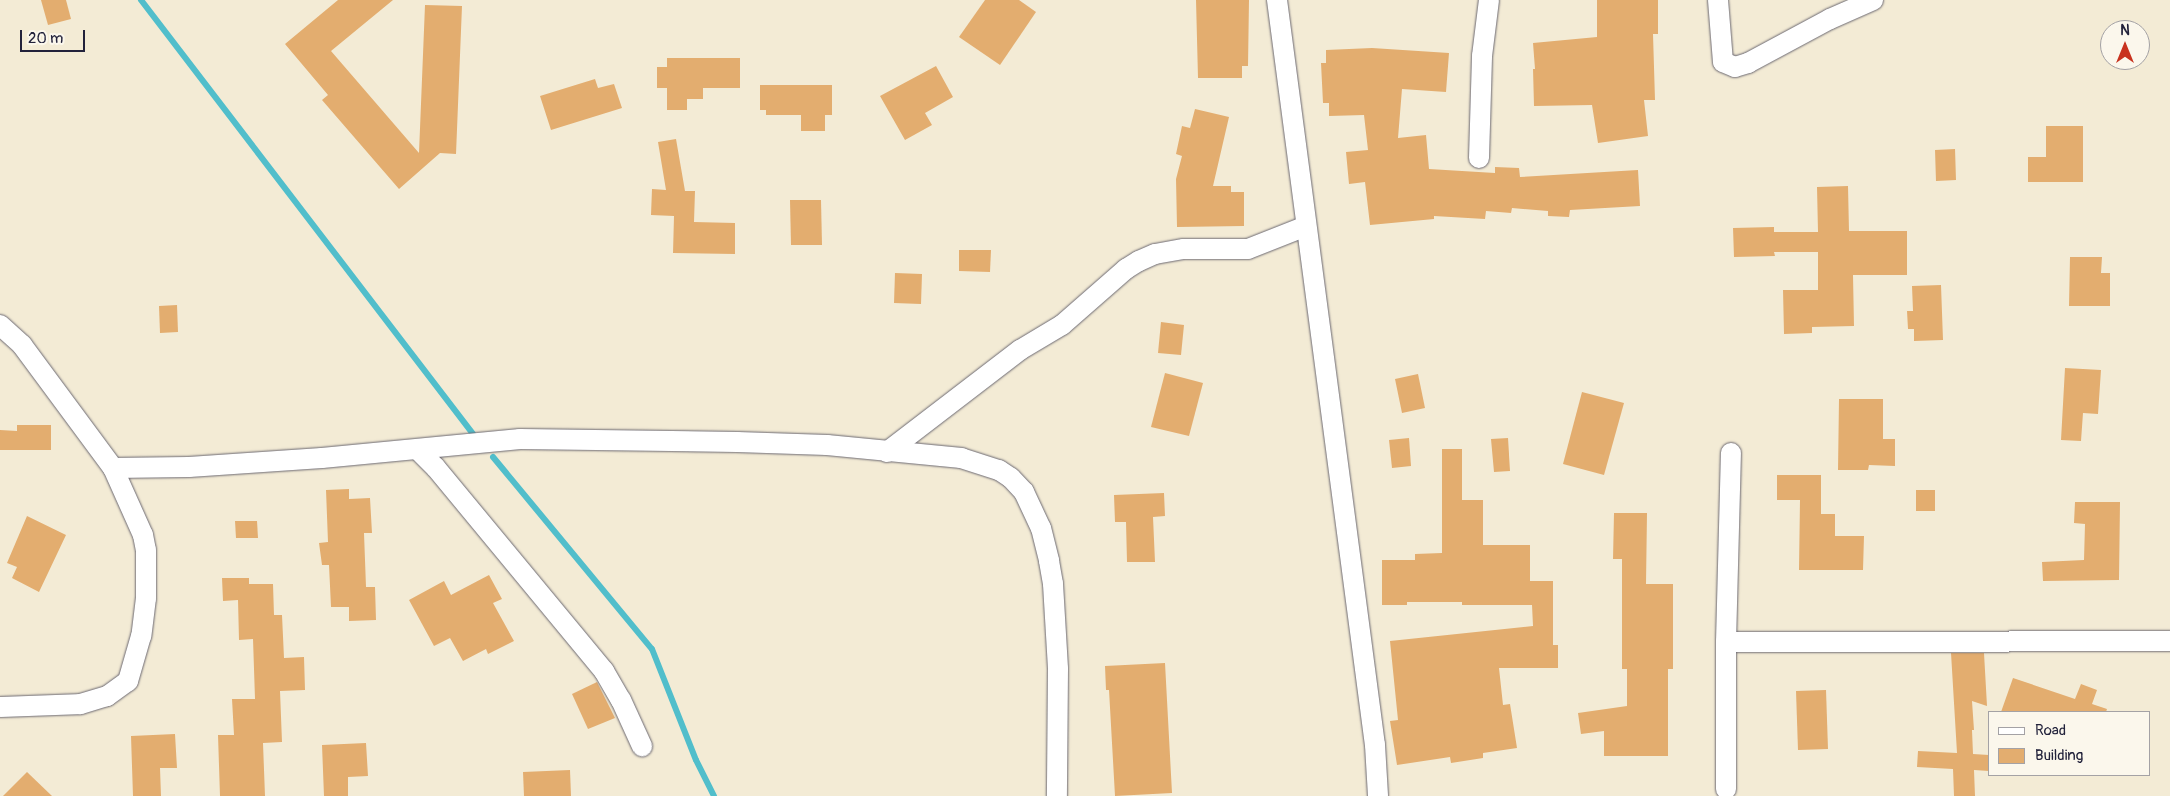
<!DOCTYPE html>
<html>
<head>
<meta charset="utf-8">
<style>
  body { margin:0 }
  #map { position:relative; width:2170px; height:796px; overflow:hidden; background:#f3ebd5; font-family:Pangolin,sans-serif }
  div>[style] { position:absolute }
  .stream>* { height:6px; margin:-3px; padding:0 3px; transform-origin:3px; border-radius:3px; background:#51becb }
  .building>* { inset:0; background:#e3ad6f }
  .roads { filter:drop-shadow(0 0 1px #6b6871) drop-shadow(0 0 1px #6b6871) }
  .minor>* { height:20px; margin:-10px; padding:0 10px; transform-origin:10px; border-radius:10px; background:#fff }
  span { translate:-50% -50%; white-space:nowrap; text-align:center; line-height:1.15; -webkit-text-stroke:4px #fbf7ec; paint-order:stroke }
  .legend { position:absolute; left:1988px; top:711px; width:162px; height:65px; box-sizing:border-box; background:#fbf7ec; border:1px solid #a4a2a5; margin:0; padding:6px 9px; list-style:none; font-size:15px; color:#22223b }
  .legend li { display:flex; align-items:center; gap:10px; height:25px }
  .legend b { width:25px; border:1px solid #a4a2a5 }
  .north { position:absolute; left:2100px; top:20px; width:50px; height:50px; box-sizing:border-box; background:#fbf7ec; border:1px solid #a4a2a5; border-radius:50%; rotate:0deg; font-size:14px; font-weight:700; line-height:20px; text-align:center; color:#22223b }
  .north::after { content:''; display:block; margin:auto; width:18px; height:22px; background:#c8321e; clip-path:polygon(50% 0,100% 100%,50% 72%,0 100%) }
  .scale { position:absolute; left:20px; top:30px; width:65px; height:22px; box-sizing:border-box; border:2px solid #22223b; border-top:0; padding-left:6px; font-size:15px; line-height:18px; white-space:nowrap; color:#22223b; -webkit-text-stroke:4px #fbf7ec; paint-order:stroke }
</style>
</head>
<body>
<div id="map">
  <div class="stream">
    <div style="left:141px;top:0;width:546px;rotate:52.58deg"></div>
    <div style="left:493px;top:457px;width:249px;rotate:50.4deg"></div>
    <div style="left:652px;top:649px;width:119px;rotate:68.4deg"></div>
    <div style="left:696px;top:760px;width:40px;rotate:63.4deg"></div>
  </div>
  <div class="building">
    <div style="clip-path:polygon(41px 0,66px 0,71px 19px,48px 25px)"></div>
    <div style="clip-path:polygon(338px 0,393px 0,331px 51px,419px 153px,425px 5px,462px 6px,456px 154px,440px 153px,399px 189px,322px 100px,328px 95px,285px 44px)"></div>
    <div style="clip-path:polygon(985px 0,1019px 0,1036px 12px,1000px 65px,959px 37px)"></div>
    <div style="clip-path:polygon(1196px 0,1249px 0,1248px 66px,1242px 66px,1242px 78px,1198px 78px)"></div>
    <div style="clip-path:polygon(1597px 0,1658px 0,1658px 34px,1653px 34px,1655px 100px,1644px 100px,1648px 136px,1598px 143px,1592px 105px,1534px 106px,1533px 69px,1535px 69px,1533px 43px,1597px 37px)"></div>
    <div style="clip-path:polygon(1372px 48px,1449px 53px,1446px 92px,1402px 89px,1398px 138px,1426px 135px,1429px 169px,1495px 173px,1495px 167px,1519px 168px,1520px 177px,1638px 170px,1640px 206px,1570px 210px,1569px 217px,1548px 216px,1548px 211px,1512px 208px,1511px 213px,1486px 211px,1485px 219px,1434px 216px,1434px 219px,1370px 225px,1365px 182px,1349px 184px,1346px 152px,1368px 150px,1364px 115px,1329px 116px,1329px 103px,1323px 103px,1321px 63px,1326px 63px,1326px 50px)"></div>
    <div style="clip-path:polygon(667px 58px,740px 58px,740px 88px,703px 88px,703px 99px,687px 99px,687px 110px,667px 110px,667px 88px,657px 88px,657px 67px,667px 67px)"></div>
    <div style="clip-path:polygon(936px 66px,953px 97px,925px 113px,932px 125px,905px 140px,880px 96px)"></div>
    <div style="clip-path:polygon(595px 79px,598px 88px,614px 84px,622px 108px,551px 130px,540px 96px)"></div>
    <div style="clip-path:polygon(760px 85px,832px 85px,832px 115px,825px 115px,825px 131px,801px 131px,801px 115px,766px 115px,766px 110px,760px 110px)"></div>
    <div style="clip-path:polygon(1195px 109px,1229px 117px,1213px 186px,1231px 186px,1231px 192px,1244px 192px,1244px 226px,1177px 227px,1176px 179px,1182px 156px,1176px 154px,1182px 126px,1190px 128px)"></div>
    <div style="clip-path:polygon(2046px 126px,2083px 126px,2083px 182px,2028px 182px,2028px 157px,2046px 157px)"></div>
    <div style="clip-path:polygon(676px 139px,685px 191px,695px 191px,694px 222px,735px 223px,735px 254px,673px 253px,674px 216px,651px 215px,652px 189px,666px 190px,658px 142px)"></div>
    <div style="clip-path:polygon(1955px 149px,1956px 180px,1936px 181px,1935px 150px)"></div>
    <div style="clip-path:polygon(1848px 186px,1849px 231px,1907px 231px,1907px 275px,1853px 275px,1854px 326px,1812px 327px,1812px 333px,1784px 334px,1783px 290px,1818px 290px,1818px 252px,1774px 252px,1775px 256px,1734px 257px,1733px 228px,1774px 227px,1774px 232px,1818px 232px,1817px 187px)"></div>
    <div style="clip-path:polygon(790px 200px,821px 200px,822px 245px,791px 245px)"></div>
    <div style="clip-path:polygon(959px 250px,991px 250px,990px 272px,959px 271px)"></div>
    <div style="clip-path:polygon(2070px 257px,2102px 257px,2101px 273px,2110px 273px,2110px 306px,2069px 306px)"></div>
    <div style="clip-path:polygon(895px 273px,922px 274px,921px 304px,894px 303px)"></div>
    <div style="clip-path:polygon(1941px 285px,1943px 340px,1914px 341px,1914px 329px,1908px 329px,1907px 311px,1913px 311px,1912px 286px)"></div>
    <div style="clip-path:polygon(177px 305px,178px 332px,160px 333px,159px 306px)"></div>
    <div style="clip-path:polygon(1161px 322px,1184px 325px,1181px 355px,1158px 353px)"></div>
    <div style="clip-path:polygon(2065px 368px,2101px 370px,2098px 414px,2083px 413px,2081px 441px,2061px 440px)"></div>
    <div style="clip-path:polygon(1165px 373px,1203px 383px,1189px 436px,1151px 427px)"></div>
    <div style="clip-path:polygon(1418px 374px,1425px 408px,1402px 413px,1395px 379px)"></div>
    <div style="clip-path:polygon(1582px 392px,1624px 403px,1604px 475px,1563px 464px)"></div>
    <div style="clip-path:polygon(1839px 399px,1883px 399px,1883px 439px,1895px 439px,1895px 466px,1869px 465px,1868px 470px,1838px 470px)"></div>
    <div style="clip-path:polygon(17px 425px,51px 425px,51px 450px,0 450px,0 430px,17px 431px)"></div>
    <div style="clip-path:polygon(1409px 438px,1411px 466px,1392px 468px,1389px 440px)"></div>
    <div style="clip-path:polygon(1508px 438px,1510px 471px,1494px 472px,1491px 439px)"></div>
    <div style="clip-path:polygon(1442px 449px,1462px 449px,1462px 500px,1483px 500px,1483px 545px,1530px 545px,1530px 581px,1553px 581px,1553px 645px,1558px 645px,1558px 668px,1499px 668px,1503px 705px,1510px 704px,1517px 748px,1483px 753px,1483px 758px,1451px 763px,1450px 757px,1397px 765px,1390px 721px,1398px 720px,1390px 641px,1533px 626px,1532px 605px,1462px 605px,1462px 602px,1407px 602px,1407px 605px,1382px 605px,1382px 560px,1415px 560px,1415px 554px,1442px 553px)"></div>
    <div style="clip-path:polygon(1777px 475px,1821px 475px,1821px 514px,1835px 514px,1835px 536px,1864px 536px,1863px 570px,1799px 570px,1800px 500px,1777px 500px)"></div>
    <div style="clip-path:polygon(349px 489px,349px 499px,370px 498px,372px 533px,364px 533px,366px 587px,375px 587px,376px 620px,349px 621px,349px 607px,331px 607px,329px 565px,322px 565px,319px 543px,328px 542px,326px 490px)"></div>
    <div style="clip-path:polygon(1916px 490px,1935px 490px,1935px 511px,1916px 511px)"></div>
    <div style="clip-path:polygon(1164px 493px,1165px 516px,1153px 517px,1155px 562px,1127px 562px,1126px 522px,1115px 522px,1114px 495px)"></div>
    <div style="clip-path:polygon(2075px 502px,2120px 502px,2119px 580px,2043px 581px,2042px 562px,2084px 560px,2085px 524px,2074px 523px)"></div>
    <div style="clip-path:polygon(1614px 513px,1647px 513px,1646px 584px,1673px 584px,1673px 669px,1668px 669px,1668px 756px,1604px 756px,1604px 731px,1581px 734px,1578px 713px,1627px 706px,1627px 669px,1622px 669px,1622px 559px,1613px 559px)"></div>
    <div style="clip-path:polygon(27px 516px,66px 535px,39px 592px,12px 578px,17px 567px,7px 563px)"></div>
    <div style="clip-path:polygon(235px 521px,257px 521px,258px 538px,236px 538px)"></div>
    <div style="clip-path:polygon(489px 575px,502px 599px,493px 603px,514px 641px,488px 654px,486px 649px,463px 661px,450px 638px,434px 646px,409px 600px,444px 581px,451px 595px)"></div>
    <div style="clip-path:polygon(222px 578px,249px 578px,249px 584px,273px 584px,274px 615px,282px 615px,284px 658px,304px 657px,305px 690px,280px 691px,282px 742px,263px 743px,265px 796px,220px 796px,218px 735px,234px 735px,232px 699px,255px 699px,253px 639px,239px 640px,238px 600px,223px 601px)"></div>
    <div style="clip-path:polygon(1951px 653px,1984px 653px,1987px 706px,1972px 701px,1974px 730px,1972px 730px,1973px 754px,1989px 755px,1989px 771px,1974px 770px,1975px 796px,1954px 796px,1953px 769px,1917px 767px,1918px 751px,1957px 753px)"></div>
    <div style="clip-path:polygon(1165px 663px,1172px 793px,1115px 796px,1109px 690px,1106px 690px,1105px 666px)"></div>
    <div style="clip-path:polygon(2013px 678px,2075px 699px,2081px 684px,2097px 690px,2092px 704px,2107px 709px,2106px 712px,2001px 712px)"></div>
    <div style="clip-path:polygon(597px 682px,615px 718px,588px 729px,572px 694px)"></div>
    <div style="clip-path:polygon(1826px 690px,1828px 749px,1798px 750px,1796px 691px)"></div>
    <div style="clip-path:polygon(175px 734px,177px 768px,160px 768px,161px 796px,133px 796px,131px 736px)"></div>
    <div style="clip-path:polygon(366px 743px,368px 776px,348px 777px,348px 796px,324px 796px,322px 745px)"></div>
    <div style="clip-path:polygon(570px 770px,571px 796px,524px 796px,523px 772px)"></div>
    <div style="clip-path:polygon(27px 772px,52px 796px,3px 796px)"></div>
  </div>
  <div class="roads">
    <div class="minor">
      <div style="left:1277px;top:0;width:751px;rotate:82.51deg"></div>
      <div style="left:1375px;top:745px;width:51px;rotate:86.6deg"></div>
      <div style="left:1718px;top:0;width:62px;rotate:85.4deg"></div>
      <div style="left:1723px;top:62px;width:13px;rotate:23deg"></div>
      <div style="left:1735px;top:67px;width:14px;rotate:-17deg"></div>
      <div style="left:1748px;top:63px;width:93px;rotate:-28.2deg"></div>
      <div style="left:1830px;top:19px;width:47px;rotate:-23.8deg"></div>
      <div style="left:1479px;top:158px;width:102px;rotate:-88.3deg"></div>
      <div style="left:1482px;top:56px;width:56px;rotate:-82.9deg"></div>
      <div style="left:0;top:325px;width:30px;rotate:42deg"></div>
      <div style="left:22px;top:345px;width:153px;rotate:53.5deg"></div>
      <div style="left:113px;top:468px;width:73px;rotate:65.9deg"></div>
      <div style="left:143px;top:535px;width:15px;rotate:79deg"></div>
      <div style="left:146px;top:550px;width:48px;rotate:90deg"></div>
      <div style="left:146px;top:598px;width:38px;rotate:97deg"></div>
      <div style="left:141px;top:636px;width:47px;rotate:106.1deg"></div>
      <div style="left:128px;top:681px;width:26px;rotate:144deg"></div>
      <div style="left:107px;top:696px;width:28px;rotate:163deg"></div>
      <div style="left:80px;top:704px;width:80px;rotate:177.9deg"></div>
      <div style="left:418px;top:450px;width:25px;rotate:45deg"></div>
      <div style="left:436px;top:468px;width:264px;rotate:50.4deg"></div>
      <div style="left:604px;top:671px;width:34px;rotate:60deg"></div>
      <div style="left:621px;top:700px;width:51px;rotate:65.5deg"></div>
      <div style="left:887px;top:452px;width:168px;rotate:-37.5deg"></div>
      <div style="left:1020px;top:350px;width:49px;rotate:-30.8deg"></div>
      <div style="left:1062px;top:325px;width:85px;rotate:-41.2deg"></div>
      <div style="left:1126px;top:269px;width:15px;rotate:-32deg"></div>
      <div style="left:1139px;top:261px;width:17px;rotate:-24deg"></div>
      <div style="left:1155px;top:254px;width:29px;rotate:-10deg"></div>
      <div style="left:1184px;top:249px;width:64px"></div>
      <div style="left:1248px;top:249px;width:62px;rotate:-21.6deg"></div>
      <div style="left:113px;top:468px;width:76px;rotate:-0.8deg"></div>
      <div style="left:189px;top:467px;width:133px;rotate:-3.9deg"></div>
      <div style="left:322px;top:458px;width:199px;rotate:-5.5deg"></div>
      <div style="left:520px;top:439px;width:217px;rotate:0.8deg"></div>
      <div style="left:737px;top:442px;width:90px;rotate:1.9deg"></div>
      <div style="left:827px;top:445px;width:135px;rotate:5.5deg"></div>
      <div style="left:961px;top:458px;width:40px;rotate:18deg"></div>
      <div style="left:999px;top:470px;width:14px;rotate:34deg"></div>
      <div style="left:1011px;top:478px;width:19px;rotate:47deg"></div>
      <div style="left:1024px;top:492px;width:40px;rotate:65deg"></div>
      <div style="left:1041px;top:528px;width:34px;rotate:76deg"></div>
      <div style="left:1049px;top:561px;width:23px;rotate:80deg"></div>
      <div style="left:1053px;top:584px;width:85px;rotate:86.6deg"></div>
      <div style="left:1058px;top:669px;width:127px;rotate:90.5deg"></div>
      <div style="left:1726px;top:642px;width:444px;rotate:-0.1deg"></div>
      <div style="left:1726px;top:789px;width:147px;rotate:-90deg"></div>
      <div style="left:1726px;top:642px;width:189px;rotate:-88.5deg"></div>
    </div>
  </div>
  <ul class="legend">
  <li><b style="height:6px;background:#fff"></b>Road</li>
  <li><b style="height:14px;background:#e3ad6f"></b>Building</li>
  </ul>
  <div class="north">N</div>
  <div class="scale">20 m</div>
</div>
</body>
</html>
